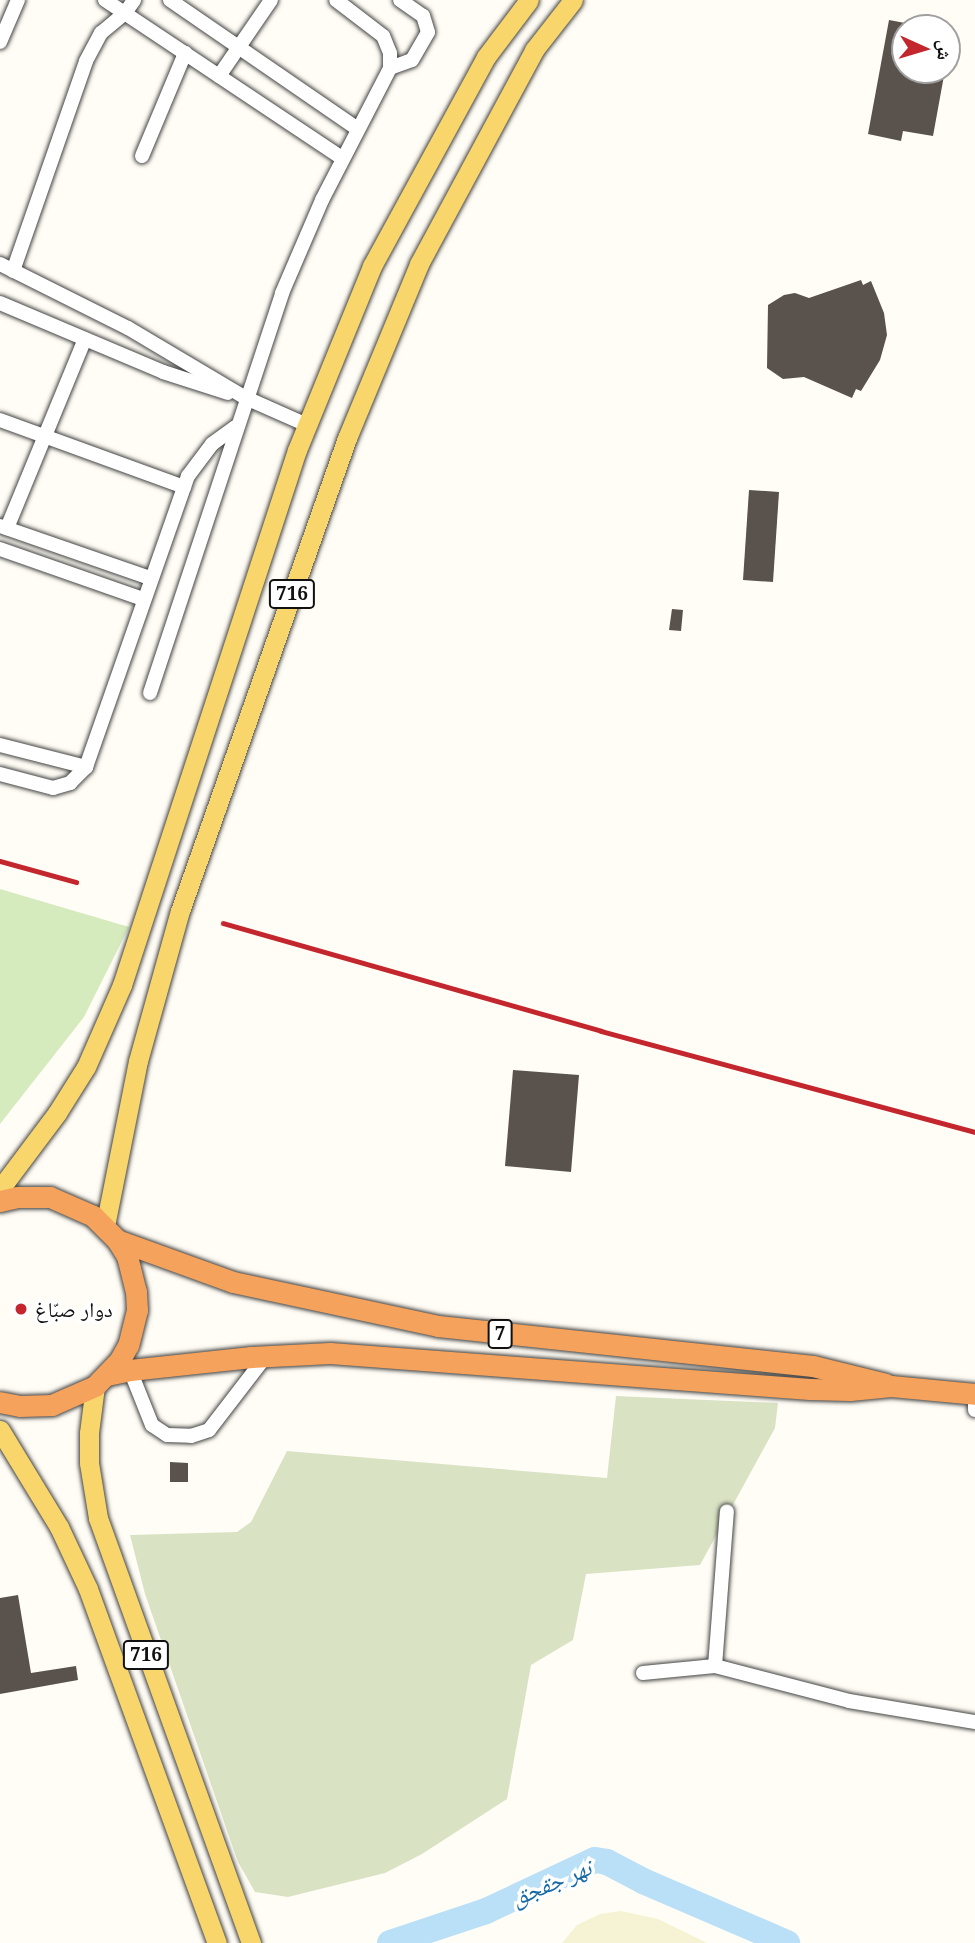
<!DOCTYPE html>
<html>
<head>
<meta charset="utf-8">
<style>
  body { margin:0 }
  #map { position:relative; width:975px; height:1943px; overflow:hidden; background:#fffdf5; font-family:"Noto Serif","Noto Naskh Arabic",serif }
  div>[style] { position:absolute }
  .farmland>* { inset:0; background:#f6f3d4 }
  .green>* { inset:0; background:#d5ebbd }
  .cemetery>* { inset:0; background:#d9e3c4 }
  .river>* { height:26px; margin:-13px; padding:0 13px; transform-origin:13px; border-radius:13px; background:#b9e0f7 }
  .building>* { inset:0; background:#5a524d }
  .roads { filter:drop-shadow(0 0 2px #444) drop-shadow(0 0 2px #444) }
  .minor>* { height:14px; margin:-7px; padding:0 7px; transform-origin:7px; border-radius:7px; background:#fff }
  .major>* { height:19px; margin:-9.5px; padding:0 9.5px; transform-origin:9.5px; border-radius:9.5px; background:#f9d66b }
  .highway>* { height:21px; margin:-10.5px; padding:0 10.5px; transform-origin:10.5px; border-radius:10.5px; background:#f5a25d }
  .rail>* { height:4.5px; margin:-2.25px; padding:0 2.25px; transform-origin:2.25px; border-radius:2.25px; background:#c4262e }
  .dots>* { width:19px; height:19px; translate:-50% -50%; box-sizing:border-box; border:4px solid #fff; border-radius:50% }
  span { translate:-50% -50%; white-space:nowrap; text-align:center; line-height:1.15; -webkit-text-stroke:7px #fff; paint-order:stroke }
  .shield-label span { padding:2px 5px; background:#fff; border:2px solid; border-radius:5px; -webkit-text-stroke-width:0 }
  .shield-label { font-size:19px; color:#111; font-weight:700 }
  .poi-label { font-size:21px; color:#111 }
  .left { translate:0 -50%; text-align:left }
  .water-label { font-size:23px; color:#1768a6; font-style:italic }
  .north { position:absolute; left:891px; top:14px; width:70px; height:70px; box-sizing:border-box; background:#fff; border:2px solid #a0a0a0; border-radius:50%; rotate:94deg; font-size:19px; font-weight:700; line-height:28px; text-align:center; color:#111 }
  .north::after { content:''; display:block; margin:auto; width:24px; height:32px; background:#c4262e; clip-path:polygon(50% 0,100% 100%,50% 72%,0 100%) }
</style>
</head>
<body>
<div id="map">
  <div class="farmland">
    <div style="clip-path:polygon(621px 1911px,658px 1919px,707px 1943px,562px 1943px,577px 1925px,600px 1914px)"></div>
  </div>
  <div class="green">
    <div style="clip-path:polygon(0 889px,129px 927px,84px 1017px,0 1124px)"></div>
  </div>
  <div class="cemetery">
    <div style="clip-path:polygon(616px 1396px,778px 1403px,775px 1428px,700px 1565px,586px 1574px,573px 1640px,531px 1665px,507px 1799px,422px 1854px,385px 1873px,288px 1897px,255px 1892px,238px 1862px,145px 1594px,130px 1535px,237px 1532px,251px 1522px,287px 1451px,607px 1478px)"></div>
  </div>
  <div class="river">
    <div style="left:390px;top:1943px;width:101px;rotate:-18.4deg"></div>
    <div style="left:486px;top:1911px;width:120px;rotate:-25.1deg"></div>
    <div style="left:595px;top:1860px;width:12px;rotate:9deg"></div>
    <div style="left:607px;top:1862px;width:41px;rotate:27.8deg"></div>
    <div style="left:643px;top:1881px;width:157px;rotate:23.3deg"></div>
  </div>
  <div class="building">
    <div style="clip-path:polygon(889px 20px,905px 23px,905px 70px,945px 70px,933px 136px,903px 131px,901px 141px,868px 134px)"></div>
    <div style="clip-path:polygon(861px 280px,863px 285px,871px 281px,884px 313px,887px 335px,880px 360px,861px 391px,856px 389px,852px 398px,804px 377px,783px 379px,767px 368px,768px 305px,784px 295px,795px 293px,809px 298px)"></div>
    <div style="clip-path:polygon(749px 490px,779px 492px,773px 582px,743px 580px)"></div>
    <div style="clip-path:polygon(672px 609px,683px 610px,681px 631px,669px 630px)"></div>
    <div style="clip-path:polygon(513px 1070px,579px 1075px,571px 1172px,505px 1166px)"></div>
    <div style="clip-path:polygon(170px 1462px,188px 1463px,188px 1482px,170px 1482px)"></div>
    <div style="clip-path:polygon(18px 1595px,31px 1673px,76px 1666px,78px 1680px,0 1694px,0 1598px)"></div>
  </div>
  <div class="roads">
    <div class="minor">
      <div style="left:105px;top:0;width:285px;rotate:33.7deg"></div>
      <div style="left:170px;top:0;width:228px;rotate:34.5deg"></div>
      <div style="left:0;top:42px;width:46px;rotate:-66.8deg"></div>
      <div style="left:390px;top:68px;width:23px;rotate:-20deg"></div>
      <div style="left:412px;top:60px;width:32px;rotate:-60deg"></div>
      <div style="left:428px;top:32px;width:17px;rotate:-107deg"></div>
      <div style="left:423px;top:16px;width:28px;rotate:-145deg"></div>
      <div style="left:219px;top:76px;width:92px;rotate:-55.6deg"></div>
      <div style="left:142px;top:156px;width:112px;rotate:-67.3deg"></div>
      <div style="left:0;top:264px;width:143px;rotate:26.6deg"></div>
      <div style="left:128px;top:328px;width:137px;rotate:30.7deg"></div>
      <div style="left:246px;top:398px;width:67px;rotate:23.9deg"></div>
      <div style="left:13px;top:271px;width:222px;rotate:-70.8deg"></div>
      <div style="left:86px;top:61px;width:32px;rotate:-62deg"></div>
      <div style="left:101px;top:33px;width:31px;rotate:-40deg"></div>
      <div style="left:125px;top:13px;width:16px;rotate:-55deg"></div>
      <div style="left:0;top:303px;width:177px;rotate:22.9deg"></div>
      <div style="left:163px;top:372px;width:68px;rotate:17.9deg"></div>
      <div style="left:0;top:420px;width:196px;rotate:20deg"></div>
      <div style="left:0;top:526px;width:159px;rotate:19.1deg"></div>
      <div style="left:7px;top:528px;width:204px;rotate:-67.6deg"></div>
      <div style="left:0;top:549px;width:151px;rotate:19.3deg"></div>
      <div style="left:150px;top:693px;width:421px;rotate:-71.7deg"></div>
      <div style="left:282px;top:293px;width:101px;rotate:-66.7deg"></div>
      <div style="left:322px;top:200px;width:148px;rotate:-62.7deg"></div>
      <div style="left:390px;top:68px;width:15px;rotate:-90deg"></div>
      <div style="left:390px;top:53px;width:18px;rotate:-112deg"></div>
      <div style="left:383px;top:36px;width:59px;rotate:-142.5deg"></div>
      <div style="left:0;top:745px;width:89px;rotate:14.3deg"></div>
      <div style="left:0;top:774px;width:55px;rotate:14.8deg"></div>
      <div style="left:53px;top:788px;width:18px;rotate:-16deg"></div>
      <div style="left:70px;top:783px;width:23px;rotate:-45deg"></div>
      <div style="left:86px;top:767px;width:308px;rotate:-70.7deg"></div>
      <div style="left:188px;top:476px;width:40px;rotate:-53deg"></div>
      <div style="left:212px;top:444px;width:29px;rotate:-36deg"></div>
      <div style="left:130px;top:1370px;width:59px;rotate:68.2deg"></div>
      <div style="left:152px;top:1425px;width:18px;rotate:34deg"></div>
      <div style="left:167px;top:1435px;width:24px;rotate:2deg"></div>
      <div style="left:191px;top:1436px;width:19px;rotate:-18deg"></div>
      <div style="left:209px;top:1430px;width:93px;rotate:-52.4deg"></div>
      <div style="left:975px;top:1394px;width:16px;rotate:90deg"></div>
      <div style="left:715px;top:1666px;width:155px;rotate:-85.6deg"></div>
      <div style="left:643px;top:1673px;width:72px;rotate:-5.6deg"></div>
      <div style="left:715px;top:1666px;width:138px;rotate:14.6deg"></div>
      <div style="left:849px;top:1701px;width:128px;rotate:9.5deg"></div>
    </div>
    <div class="major">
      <div style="left:0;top:1189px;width:95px;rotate:-53.1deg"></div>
      <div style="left:57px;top:1113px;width:54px;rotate:-57.8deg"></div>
      <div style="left:86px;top:1067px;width:90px;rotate:-66.3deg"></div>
      <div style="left:122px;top:985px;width:563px;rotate:-71.89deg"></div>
      <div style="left:297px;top:450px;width:199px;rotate:-67.8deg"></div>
      <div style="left:372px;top:266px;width:238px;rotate:-61.4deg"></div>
      <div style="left:486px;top:57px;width:71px;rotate:-53deg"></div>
      <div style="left:105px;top:1226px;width:168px;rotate:-78.7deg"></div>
      <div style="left:138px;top:1061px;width:156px;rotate:-74.4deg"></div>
      <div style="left:180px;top:911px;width:502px;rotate:-70.55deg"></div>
      <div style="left:347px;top:438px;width:188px;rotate:-67.5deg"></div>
      <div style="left:419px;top:264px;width:243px;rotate:-61.7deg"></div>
      <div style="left:534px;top:50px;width:63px;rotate:-52deg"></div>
      <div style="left:95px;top:1386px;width:47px;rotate:97.3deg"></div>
      <div style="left:89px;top:1433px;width:30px;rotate:90deg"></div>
      <div style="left:89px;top:1463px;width:56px;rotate:80.7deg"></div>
      <div style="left:98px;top:1518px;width:452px;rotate:70.2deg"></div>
      <div style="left:0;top:1430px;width:114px;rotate:58.7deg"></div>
      <div style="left:59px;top:1527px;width:68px;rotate:64.9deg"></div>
      <div style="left:88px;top:1589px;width:377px;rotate:70deg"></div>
    </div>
    <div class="highway">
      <div style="left:0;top:1201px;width:18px;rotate:-13deg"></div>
      <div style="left:18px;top:1197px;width:32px"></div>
      <div style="left:50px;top:1197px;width:47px;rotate:23.8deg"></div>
      <div style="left:93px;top:1216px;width:34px;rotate:45deg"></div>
      <div style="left:117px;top:1240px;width:19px;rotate:58deg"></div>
      <div style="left:127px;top:1256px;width:36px;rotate:76deg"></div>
      <div style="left:136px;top:1291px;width:19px;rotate:87deg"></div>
      <div style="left:137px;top:1310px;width:36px;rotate:104deg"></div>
      <div style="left:128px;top:1345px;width:18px;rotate:119deg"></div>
      <div style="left:119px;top:1361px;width:35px;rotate:134deg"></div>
      <div style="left:95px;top:1386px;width:47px;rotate:156.2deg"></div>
      <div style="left:52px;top:1405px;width:32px;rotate:178deg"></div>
      <div style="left:20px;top:1406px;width:20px;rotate:-169deg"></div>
      <div style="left:117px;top:1240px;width:123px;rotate:19.9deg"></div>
      <div style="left:233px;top:1282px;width:210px;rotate:12.1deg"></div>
      <div style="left:438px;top:1326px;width:377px;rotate:6.1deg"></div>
      <div style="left:813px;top:1366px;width:75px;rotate:13.9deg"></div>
      <div style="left:107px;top:1375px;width:24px;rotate:-12deg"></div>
      <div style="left:130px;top:1370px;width:122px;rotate:-6.1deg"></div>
      <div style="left:251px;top:1357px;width:79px;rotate:-2.9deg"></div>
      <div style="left:330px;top:1353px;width:481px;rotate:4.3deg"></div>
      <div style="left:810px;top:1389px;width:40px;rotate:1.4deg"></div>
      <div style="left:850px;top:1390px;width:41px;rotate:-5.6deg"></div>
      <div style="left:891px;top:1386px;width:84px;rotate:5.4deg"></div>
    </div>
  </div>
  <div class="rail">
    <div style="left:0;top:861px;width:79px;rotate:15.4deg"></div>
    <div style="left:223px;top:923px;width:393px;rotate:15.9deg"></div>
    <div style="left:601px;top:1031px;width:387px;rotate:15.1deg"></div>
  </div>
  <div class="dots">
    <div style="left:21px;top:1309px;background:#c4262e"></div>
  </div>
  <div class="shield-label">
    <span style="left:292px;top:594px">716</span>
    <span style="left:500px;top:1334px">7</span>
    <span style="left:146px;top:1655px">716</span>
  </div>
  <div class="poi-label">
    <span class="left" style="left:35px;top:1309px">دوار صبّاغ</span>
  </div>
  <div class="water-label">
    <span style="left:551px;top:1882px;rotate:-23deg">نهر جقجق</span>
  </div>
  <div class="north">ش</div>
</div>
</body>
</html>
